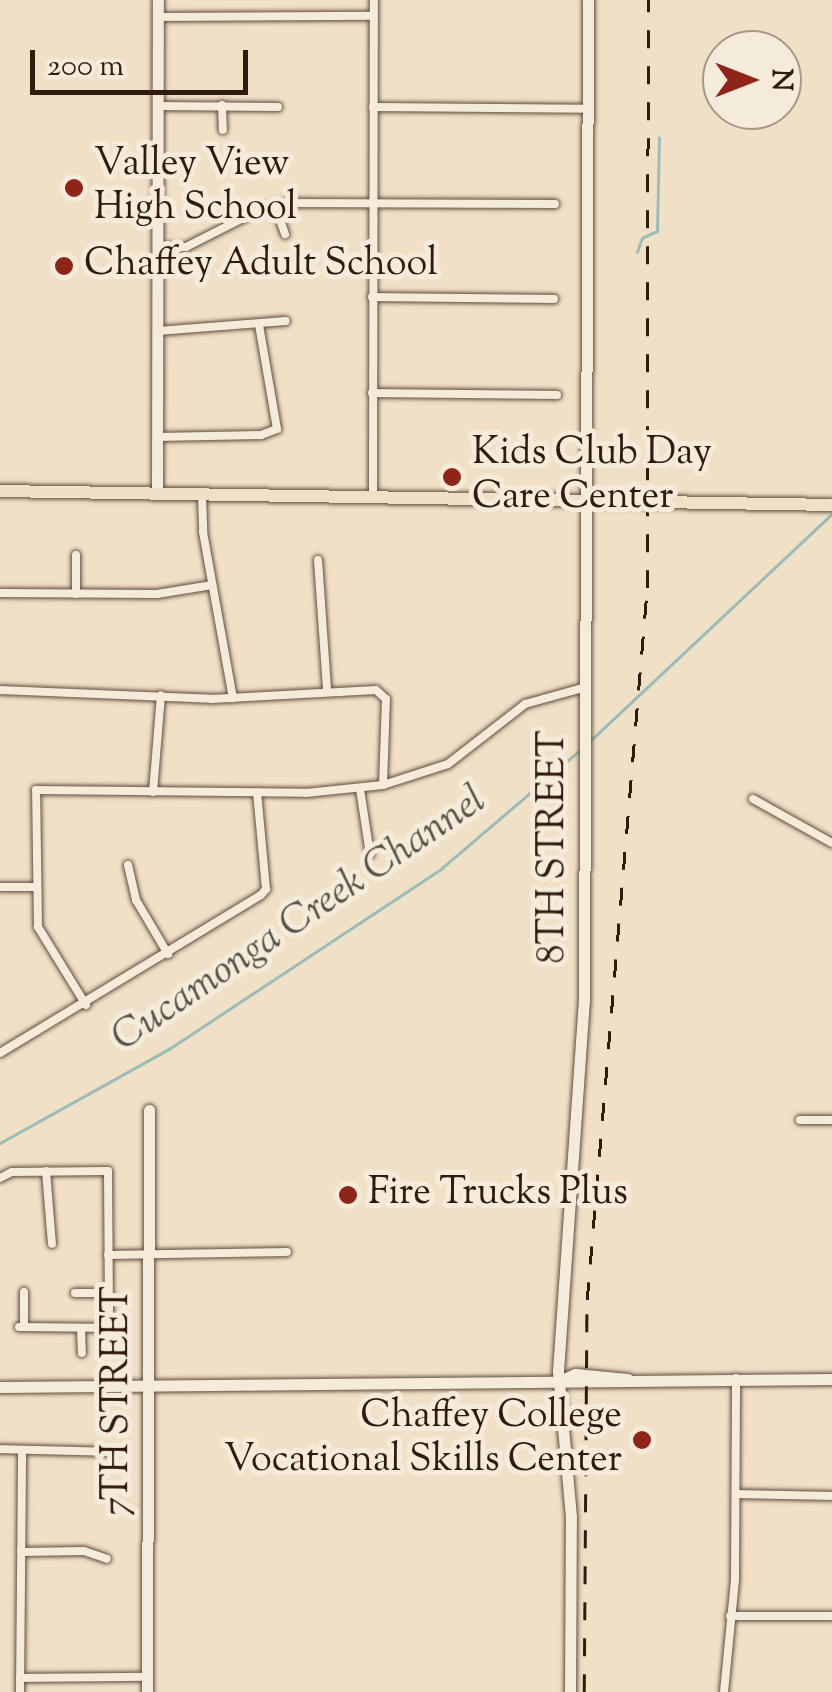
<!DOCTYPE html>
<html>
<head>
<meta charset="utf-8">
<style>
  body { margin:0 }
  #map { position:relative; width:832px; height:1692px; overflow:hidden; background:#f0e0c6; font-family:"Sorts Mill Goudy",serif }
  div>[style] { position:absolute }
  .stream>* { height:2.5px; margin:-1.25px; padding:0 1.25px; transform-origin:1.25px; border-radius:1.25px; background:#9bbcb9 }
  .roads { filter:drop-shadow(0 0 2px #604c3c) drop-shadow(0 0 2px #604c3c) }
  .street>* { height:8px; margin:-4px; padding:0 4px; transform-origin:4px; border-radius:4px; background:#f5ebda }
  .secondary>* { height:11px; margin:-5.5px; padding:0 5.5px; transform-origin:5.5px; border-radius:5.5px; background:#f5ebda }
  .primary>* { height:12px; margin:-6px; padding:0 6px; transform-origin:6px; border-radius:6px; background:#f0e0c6 }
  .rail>* { height:2.5px; margin-top:-1.25px; transform-origin:0; background:repeating-linear-gradient(90deg,#301b0e 0 18px,transparent 0 36px) }
  .dots>* { width:28px; height:28px; translate:-50% -50%; box-sizing:border-box; border:5px solid #f5ebda; border-radius:50% }
  span { translate:-50% -50%; white-space:nowrap; text-align:center; line-height:1.15; -webkit-text-stroke:10px #f5ebda; paint-order:stroke }
  .poi-label { font-size:38px; color:#301b0e }
  .left { translate:0 -50%; text-align:left }
  .right { translate:-100% -50%; text-align:right }
  .street-label { font-size:38px; color:#301b0e }
  .water-label { font-size:40px; color:#55534a; font-style:italic }
  .north { position:absolute; left:702px; top:30px; width:100px; height:100px; box-sizing:border-box; background:#f5ebda; border:2px solid #a69888; border-radius:50%; rotate:90deg; font-size:28px; font-weight:700; line-height:40px; text-align:center; color:#301b0e }
  .north::after { content:''; display:block; margin:auto; width:35px; height:45px; background:#8f2418; clip-path:polygon(50% 0,100% 100%,50% 72%,0 100%) }
  .scale { position:absolute; left:30px; top:50px; width:218px; height:45px; box-sizing:border-box; border:5px solid #301b0e; border-top:0; padding-left:12px; font-size:30px; line-height:35px; white-space:nowrap; color:#301b0e; -webkit-text-stroke:8px #f5ebda; paint-order:stroke }
</style>
</head>
<body>
<div id="map">
  <div class="stream">
    <div style="left:637px;top:252px;width:15px;rotate:-70deg"></div>
    <div style="left:642px;top:238px;width:17px;rotate:-25deg"></div>
    <div style="left:657px;top:231px;width:93px;rotate:-88.8deg"></div>
    <div style="left:589px;top:742px;width:333px;rotate:-43.2deg"></div>
    <div style="left:0;top:1143px;width:193px;rotate:-29.1deg"></div>
    <div style="left:169px;top:1049px;width:328px;rotate:-33.5deg"></div>
    <div style="left:442px;top:868px;width:180px;rotate:-40.5deg"></div>
  </div>
  <div class="roads">
    <div class="street">
      <div style="left:158px;top:17px;width:216px;rotate:-0.3deg"></div>
      <div style="left:222px;top:105px;width:25px;rotate:88deg"></div>
      <div style="left:158px;top:106px;width:120px;rotate:0.5deg"></div>
      <div style="left:373px;top:107px;width:214px;rotate:0.5deg"></div>
      <div style="left:275px;top:205px;width:31px;rotate:71deg"></div>
      <div style="left:158px;top:247px;width:28px"></div>
      <div style="left:186px;top:247px;width:84px;rotate:-26.9deg"></div>
      <div style="left:261px;top:209px;width:29px;rotate:-12deg"></div>
      <div style="left:289px;top:203px;width:266px;rotate:0.2deg"></div>
      <div style="left:372px;top:297px;width:182px;rotate:0.6deg"></div>
      <div style="left:158px;top:331px;width:128px;rotate:-4.5deg"></div>
      <div style="left:372px;top:393px;width:185px;rotate:0.6deg"></div>
      <div style="left:157px;top:437px;width:104px;rotate:-1.1deg"></div>
      <div style="left:261px;top:435px;width:17px;rotate:-21deg"></div>
      <div style="left:277px;top:429px;width:106px;rotate:-99.8deg"></div>
      <div style="left:202px;top:495px;width:37px;rotate:88deg"></div>
      <div style="left:203px;top:532px;width:169px;rotate:79.8deg"></div>
      <div style="left:373px;top:496px;width:496px;rotate:-89.9deg"></div>
      <div style="left:76px;top:555px;width:39px;rotate:90deg"></div>
      <div style="left:318px;top:560px;width:130px;rotate:86deg"></div>
      <div style="left:0;top:593px;width:157px;rotate:0.4deg"></div>
      <div style="left:157px;top:594px;width:56px;rotate:-9.3deg"></div>
      <div style="left:0;top:690px;width:211px;rotate:2.4deg"></div>
      <div style="left:211px;top:699px;width:165px;rotate:-3.1deg"></div>
      <div style="left:376px;top:690px;width:13px;rotate:42deg"></div>
      <div style="left:386px;top:699px;width:86px;rotate:92deg"></div>
      <div style="left:360px;top:789px;width:66px;rotate:81.3deg"></div>
      <div style="left:153px;top:792px;width:97px;rotate:-85.3deg"></div>
      <div style="left:753px;top:799px;width:90px;rotate:29.1deg"></div>
      <div style="left:128px;top:865px;width:36px;rotate:77deg"></div>
      <div style="left:136px;top:900px;width:63px;rotate:59.3deg"></div>
      <div style="left:0;top:887px;width:33px"></div>
      <div style="left:86px;top:1005px;width:92px;rotate:-121.6deg"></div>
      <div style="left:38px;top:927px;width:137px;rotate:-90.8deg"></div>
      <div style="left:36px;top:790px;width:270px;rotate:0.6deg"></div>
      <div style="left:306px;top:793px;width:77px;rotate:-5.9deg"></div>
      <div style="left:383px;top:785px;width:68px;rotate:-17.9deg"></div>
      <div style="left:448px;top:764px;width:98px;rotate:-37.9deg"></div>
      <div style="left:525px;top:704px;width:63px;rotate:-15.6deg"></div>
      <div style="left:0;top:1053px;width:305px;rotate:-31.2deg"></div>
      <div style="left:261px;top:895px;width:8px;rotate:-50deg"></div>
      <div style="left:266px;top:889px;width:97px;rotate:-95.3deg"></div>
      <div style="left:800px;top:1120px;width:32px"></div>
      <div style="left:46px;top:1171px;width:73px;rotate:85.3deg"></div>
      <div style="left:0;top:1178px;width:13px;rotate:-27deg"></div>
      <div style="left:12px;top:1172px;width:96px;rotate:-0.6deg"></div>
      <div style="left:108px;top:1171px;width:157px;rotate:89.6deg"></div>
      <div style="left:108px;top:1255px;width:179px;rotate:-1deg"></div>
      <div style="left:75px;top:1293px;width:33px"></div>
      <div style="left:19px;top:1327px;width:101px;rotate:0.6deg"></div>
      <div style="left:24px;top:1327px;width:35px;rotate:-90deg"></div>
      <div style="left:81px;top:1328px;width:25px;rotate:88deg"></div>
      <div style="left:0;top:1449px;width:112px;rotate:1.5deg"></div>
      <div style="left:737px;top:1494px;width:95px;rotate:1.2deg"></div>
      <div style="left:21px;top:1552px;width:63px;rotate:-0.9deg"></div>
      <div style="left:84px;top:1551px;width:24px;rotate:19deg"></div>
      <div style="left:730px;top:1616px;width:102px"></div>
      <div style="left:20px;top:1678px;width:127px;rotate:-0.5deg"></div>
      <div style="left:20px;top:1692px;width:242px;rotate:-89.5deg"></div>
      <div style="left:724px;top:1692px;width:113px;rotate:-84.4deg"></div>
      <div style="left:735px;top:1580px;width:202px;rotate:-89.7deg"></div>
    </div>
    <div class="secondary">
      <div style="left:157px;top:494px;width:494px;rotate:-89.9deg"></div>
      <div style="left:560px;top:1381px;width:17px;rotate:-25deg"></div>
      <div style="left:575px;top:1374px;width:53px;rotate:5.4deg"></div>
      <div style="left:0;top:1387px;width:832px;rotate:-0.55deg"></div>
      <div style="left:147px;top:1692px;width:582px;rotate:-89.8deg"></div>
      <div style="left:570px;top:1692px;width:175px;rotate:-89.7deg"></div>
      <div style="left:571px;top:1517px;width:147px;rotate:-95.1deg"></div>
      <div style="left:558px;top:1371px;width:372px;rotate:-86deg"></div>
      <div style="left:584px;top:1000px;width:1000px;rotate:-89.77deg"></div>
    </div>
    <div class="primary">
      <div style="left:0;top:491px;width:832px;rotate:0.96deg"></div>
    </div>
  </div>
  <div class="rail">
    <div style="left:584px;top:1692px;width:392px;rotate:-89.6deg"></div>
    <div style="left:587px;top:1300px;width:715px;rotate:-85.18deg"></div>
    <div style="left:647px;top:588px;width:588px;rotate:-89.9deg"></div>
  </div>
  <div class="dots">
    <div style="left:74px;top:188px;background:#8f2418"></div>
    <div style="left:64px;top:266px;background:#8f2418"></div>
    <div style="left:452px;top:477px;background:#8f2418"></div>
    <div style="left:348px;top:1195px;background:#8f2418"></div>
    <div style="left:642px;top:1440px;background:#8f2418"></div>
  </div>
  <div class="poi-label">
    <span class="left" style="left:94px;top:188px">Valley View<br>High School</span>
    <span class="left" style="left:84px;top:266px">Chaffey Adult School</span>
    <span class="left" style="left:472px;top:477px">Kids Club Day<br>Care Center</span>
    <span class="left" style="left:368px;top:1195px">Fire Trucks Plus</span>
    <span class="right" style="left:622px;top:1440px">Chaffey College<br>Vocational Skills Center</span>
  </div>
  <div class="street-label">
    <span style="left:555px;top:847px;rotate:-90deg">8TH STREET</span>
    <span style="left:119px;top:1401px;rotate:-90deg">7TH STREET</span>
  </div>
  <div class="water-label">
    <span style="left:300px;top:921px;rotate:-34deg">Cucamonga Creek Channel</span>
  </div>
  <div class="north">N</div>
  <div class="scale">200 m</div>
</div>
</body>
</html>
